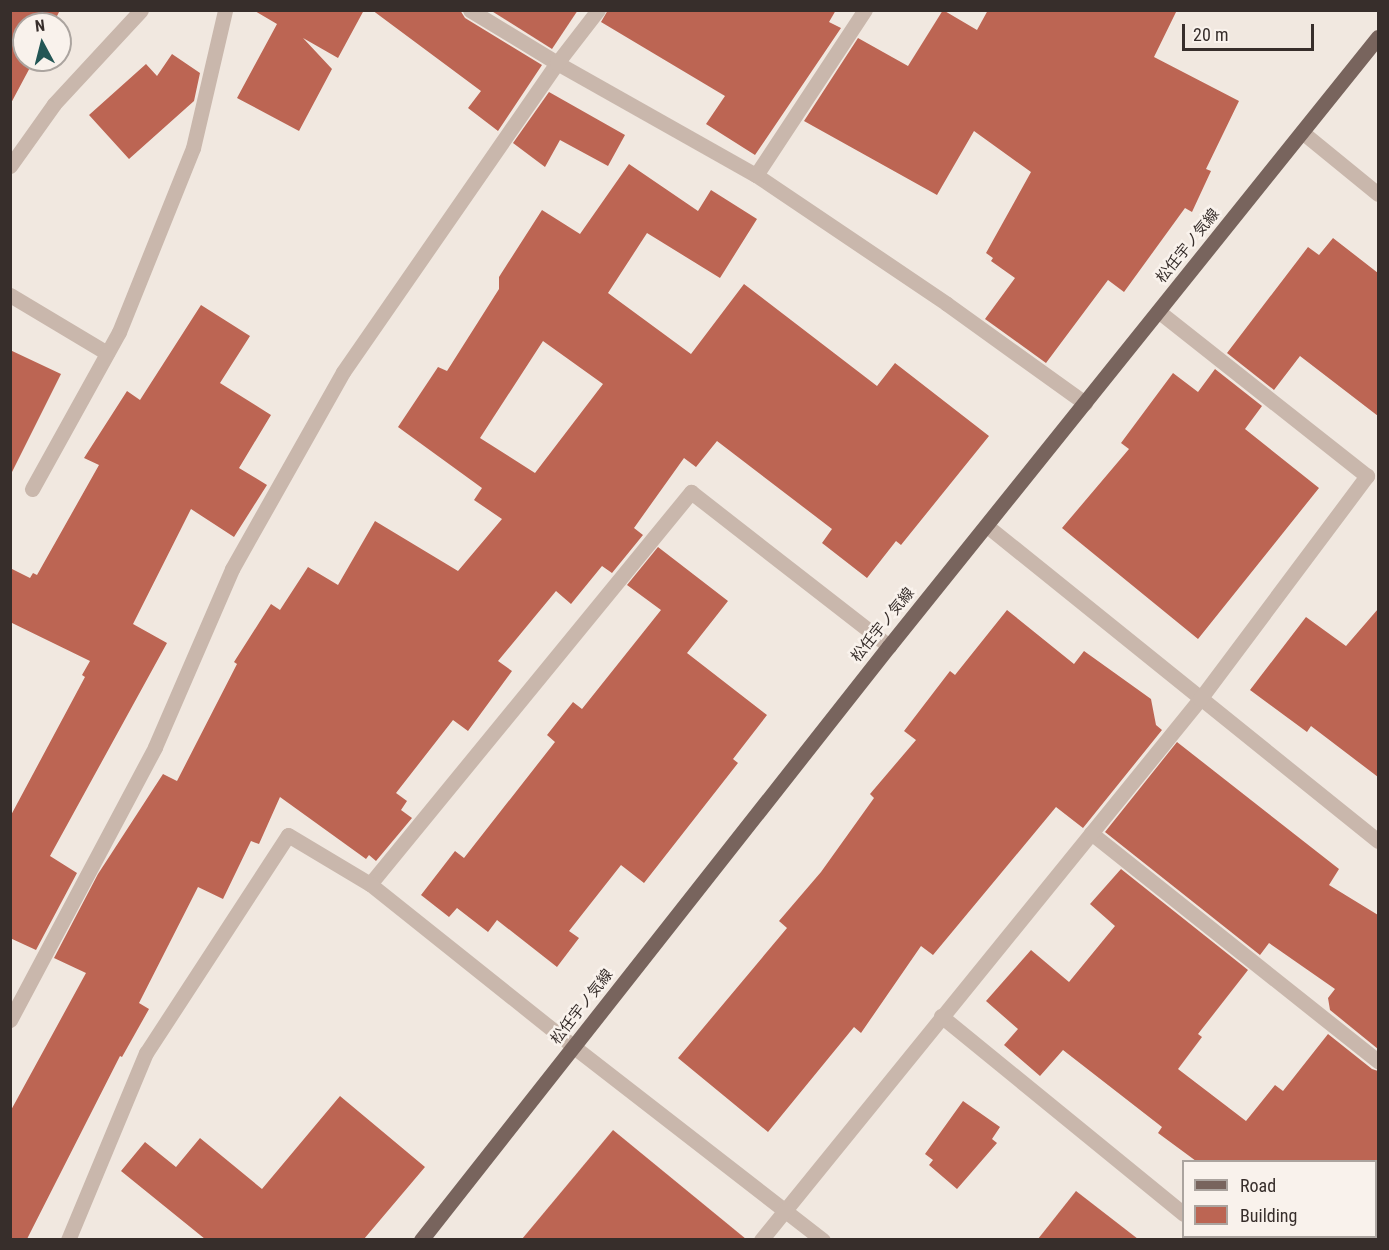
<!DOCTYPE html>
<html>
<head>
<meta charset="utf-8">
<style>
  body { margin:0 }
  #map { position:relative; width:1389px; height:1250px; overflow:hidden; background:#f1e8e0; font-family:"Roboto Condensed","Noto Sans JP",sans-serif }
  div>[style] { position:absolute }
  .building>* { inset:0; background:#bc6553 }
  .minor>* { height:15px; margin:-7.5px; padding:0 7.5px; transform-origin:7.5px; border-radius:7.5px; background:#c9b7ac }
  .major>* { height:15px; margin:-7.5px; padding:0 7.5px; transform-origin:7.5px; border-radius:7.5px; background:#78645d }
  span { translate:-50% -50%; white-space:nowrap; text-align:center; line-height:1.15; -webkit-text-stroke:5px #f9f2ec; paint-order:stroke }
  .street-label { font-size:15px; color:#372e2b }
  .frame { position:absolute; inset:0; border:12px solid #372e2b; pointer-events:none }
  .legend { position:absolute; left:1182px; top:1160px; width:195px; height:78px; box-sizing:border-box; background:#f9f2ec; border:2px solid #aba49f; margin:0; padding:8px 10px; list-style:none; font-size:18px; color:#372e2b }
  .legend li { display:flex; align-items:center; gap:12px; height:30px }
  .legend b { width:30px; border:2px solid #aba49f }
  .north { position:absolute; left:12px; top:12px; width:60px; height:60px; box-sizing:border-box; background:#f9f2ec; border:2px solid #aba49f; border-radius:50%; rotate:353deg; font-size:16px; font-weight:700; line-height:24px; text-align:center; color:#372e2b }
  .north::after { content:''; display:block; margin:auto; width:21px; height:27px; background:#235655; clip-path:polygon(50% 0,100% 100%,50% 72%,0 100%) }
  .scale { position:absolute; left:1182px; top:24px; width:132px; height:27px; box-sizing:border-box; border:3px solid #372e2b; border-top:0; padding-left:8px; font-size:18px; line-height:21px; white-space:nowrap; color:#372e2b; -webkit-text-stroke:4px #f9f2ec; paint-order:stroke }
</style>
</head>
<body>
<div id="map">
  <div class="building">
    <div style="clip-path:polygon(10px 10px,60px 10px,53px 24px,24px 24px,24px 60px,34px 60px,10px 105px)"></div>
    <div style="clip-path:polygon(253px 10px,364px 10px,338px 58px,303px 38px,332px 69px,299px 131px,237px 98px,277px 24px)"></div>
    <div style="clip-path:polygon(372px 10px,460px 10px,465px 18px,542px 65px,498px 131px,468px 108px,481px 91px)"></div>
    <div style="clip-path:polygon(490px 10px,578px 10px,552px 49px)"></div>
    <div style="clip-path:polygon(608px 10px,836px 10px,829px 22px,841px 28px,755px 155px,706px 124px,725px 96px,601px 22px)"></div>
    <div style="clip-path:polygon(943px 10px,977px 30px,988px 10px,1177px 10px,1154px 57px,1239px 101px,1206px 169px,1211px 171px,1192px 212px,1185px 208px,1124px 292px,1108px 280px,1046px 363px,985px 319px,1015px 278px,991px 261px,993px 258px,986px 253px,1031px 172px,974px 131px,937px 195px,804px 121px,858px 38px,908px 66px)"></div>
    <div style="clip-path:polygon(172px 54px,200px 73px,194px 101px,129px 159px,89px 115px,146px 64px,157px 76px)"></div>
    <div style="clip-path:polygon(549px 92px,625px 135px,608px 166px,560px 140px,545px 167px,513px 143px)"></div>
    <div style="clip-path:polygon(evenodd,629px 164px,698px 211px,711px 190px,757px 219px,720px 278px,647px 233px,608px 293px,691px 354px,744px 284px,877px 386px,895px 363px,989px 436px,901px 545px,896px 541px,867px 578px,822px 543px,832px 529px,717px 441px,696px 467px,684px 458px,634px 528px,643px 535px,612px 573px,602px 566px,571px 604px,556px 591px,498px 661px,512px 671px,468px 731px,453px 720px,396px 793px,407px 801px,401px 810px,412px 818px,376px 861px,369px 855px,366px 859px,280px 797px,259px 844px,251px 841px,223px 899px,198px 887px,139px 1003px,149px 1009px,122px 1057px,120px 1056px,27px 1239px,10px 1239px,10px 1112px,86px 973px,54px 958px,98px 874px,163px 774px,177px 781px,237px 664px,234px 662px,271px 604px,280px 610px,308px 567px,338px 585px,375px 521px,458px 571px,502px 519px,474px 500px,482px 488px,398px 427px,438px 367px,447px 371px,499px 289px,499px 277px,542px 210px,580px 234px,629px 164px,543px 341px,603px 384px,535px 473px,480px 438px,543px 341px)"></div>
    <div style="clip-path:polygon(1333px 238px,1378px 273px,1378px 416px,1300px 356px,1274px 390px,1227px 353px,1308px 247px,1319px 255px)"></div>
    <div style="clip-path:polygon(201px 305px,250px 336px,220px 383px,271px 415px,239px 468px,267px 485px,234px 537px,191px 509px,133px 624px,167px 643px,50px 856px,77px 873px,36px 950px,10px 938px,10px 817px,85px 677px,82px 675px,90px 661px,10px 622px,10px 568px,30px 578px,33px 573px,37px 575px,99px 465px,84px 458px,127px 391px,140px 400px)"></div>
    <div style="clip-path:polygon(10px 350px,61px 374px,10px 476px)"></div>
    <div style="clip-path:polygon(1215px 369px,1262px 406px,1245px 429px,1319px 488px,1198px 639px,1062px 528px,1129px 449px,1121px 443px,1173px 373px,1198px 392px)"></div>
    <div style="clip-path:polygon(658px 547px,728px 601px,687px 653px,767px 715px,733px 759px,738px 763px,644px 883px,621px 865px,569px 931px,579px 938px,557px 967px,497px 920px,488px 932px,457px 908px,449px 917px,421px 895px,455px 851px,464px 858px,555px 742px,547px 735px,573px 702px,582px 709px,661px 610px,627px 585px)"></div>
    <div style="clip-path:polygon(1378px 609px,1378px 777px,1311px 726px,1307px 732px,1250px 690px,1306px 617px,1346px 646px)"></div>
    <div style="clip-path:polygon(1007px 610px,1074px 664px,1084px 651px,1151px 699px,1156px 725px,1162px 730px,1083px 828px,1056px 807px,933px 955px,921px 946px,861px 1033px,854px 1027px,768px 1132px,678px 1058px,787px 928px,779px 921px,821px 872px,874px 798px,870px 794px,916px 740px,904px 731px,950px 671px,955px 675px)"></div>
    <div style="clip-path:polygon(1177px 742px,1339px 869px,1329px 885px,1378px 915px,1378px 1049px,1330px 1010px,1328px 998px,1335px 989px,1269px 943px,1260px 955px,1105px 832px)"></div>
    <div style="clip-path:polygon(1121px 869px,1248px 970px,1198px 1034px,1202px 1037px,1178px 1069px,1246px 1121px,1275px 1085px,1283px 1091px,1328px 1034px,1372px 1069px,1378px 1071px,1378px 1161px,1196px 1161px,1158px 1133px,1162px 1127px,1063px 1050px,1040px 1076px,1004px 1045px,1018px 1029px,986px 1001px,1031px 950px,1069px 982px,1115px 926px,1090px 904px)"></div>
    <div style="clip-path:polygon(340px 1096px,425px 1167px,364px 1239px,205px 1239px,121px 1171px,145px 1142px,176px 1167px,200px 1138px,262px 1189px)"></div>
    <div style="clip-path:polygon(963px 1101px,1000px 1127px,992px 1139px,997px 1143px,957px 1189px,929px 1165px,933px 1160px,925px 1154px)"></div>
    <div style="clip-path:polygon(613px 1130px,746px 1239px,522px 1239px)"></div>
    <div style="clip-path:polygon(1076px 1191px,1138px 1239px,1038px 1239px)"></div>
  </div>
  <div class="minor">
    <div style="left:470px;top:10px;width:102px;rotate:31.3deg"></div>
    <div style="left:557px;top:63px;width:228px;rotate:29.4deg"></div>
    <div style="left:756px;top:175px;width:230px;rotate:34deg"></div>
    <div style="left:947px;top:304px;width:170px;rotate:35.7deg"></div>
    <div style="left:1302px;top:132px;width:98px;rotate:39.2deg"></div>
    <div style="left:10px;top:166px;width:76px;rotate:-54.6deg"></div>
    <div style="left:54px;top:104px;width:128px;rotate:-47.2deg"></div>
    <div style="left:756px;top:175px;width:198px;rotate:-56.6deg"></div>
    <div style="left:10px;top:295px;width:113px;rotate:30.9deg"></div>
    <div style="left:32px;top:489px;width:179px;rotate:-61deg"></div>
    <div style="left:119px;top:332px;width:198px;rotate:-68.1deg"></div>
    <div style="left:193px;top:148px;width:142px;rotate:-76.9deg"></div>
    <div style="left:987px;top:526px;width:502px;rotate:38.86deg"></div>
    <div style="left:1091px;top:833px;width:367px;rotate:38.5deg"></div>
    <div style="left:370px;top:884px;width:507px;rotate:-50.69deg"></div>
    <div style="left:691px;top:492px;width:251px;rotate:37.9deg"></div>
    <div style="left:941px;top:1016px;width:313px;rotate:39.2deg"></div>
    <div style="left:10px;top:1020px;width:309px;rotate:-62deg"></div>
    <div style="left:155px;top:747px;width:194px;rotate:-66.6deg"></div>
    <div style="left:232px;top:569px;width:226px;rotate:-60.6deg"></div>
    <div style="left:343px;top:372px;width:376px;rotate:-55.3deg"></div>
    <div style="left:557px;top:63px;width:67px;rotate:-52.3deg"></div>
    <div style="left:1210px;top:1236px;width:6px;rotate:45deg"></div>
    <div style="left:68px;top:1240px;width:203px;rotate:-67.4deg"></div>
    <div style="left:146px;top:1053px;width:260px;rotate:-56.9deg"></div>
    <div style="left:288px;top:835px;width:96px;rotate:30.9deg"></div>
    <div style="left:370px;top:884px;width:261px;rotate:38.6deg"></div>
    <div style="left:574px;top:1047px;width:315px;rotate:37.8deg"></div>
    <div style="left:761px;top:1240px;width:697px;rotate:-50.94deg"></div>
    <div style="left:1200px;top:699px;width:279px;rotate:-53.2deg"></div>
    <div style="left:1367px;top:476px;width:266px;rotate:-141.7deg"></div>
  </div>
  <div class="major">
    <div style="left:421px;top:1240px;width:756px;rotate:-51.77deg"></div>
    <div style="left:889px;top:646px;width:781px;rotate:-51.24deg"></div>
  </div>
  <div class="street-label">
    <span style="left:1188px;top:246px;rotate:-51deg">松任宇ノ気線</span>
    <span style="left:883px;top:625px;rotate:-51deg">松任宇ノ気線</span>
    <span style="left:582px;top:1007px;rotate:-52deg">松任宇ノ気線</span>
  </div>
  <div class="frame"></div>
  <ul class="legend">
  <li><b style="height:8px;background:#78645d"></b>Road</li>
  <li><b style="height:16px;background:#bc6553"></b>Building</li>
  </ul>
  <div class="north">N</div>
  <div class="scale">20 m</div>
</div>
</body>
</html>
